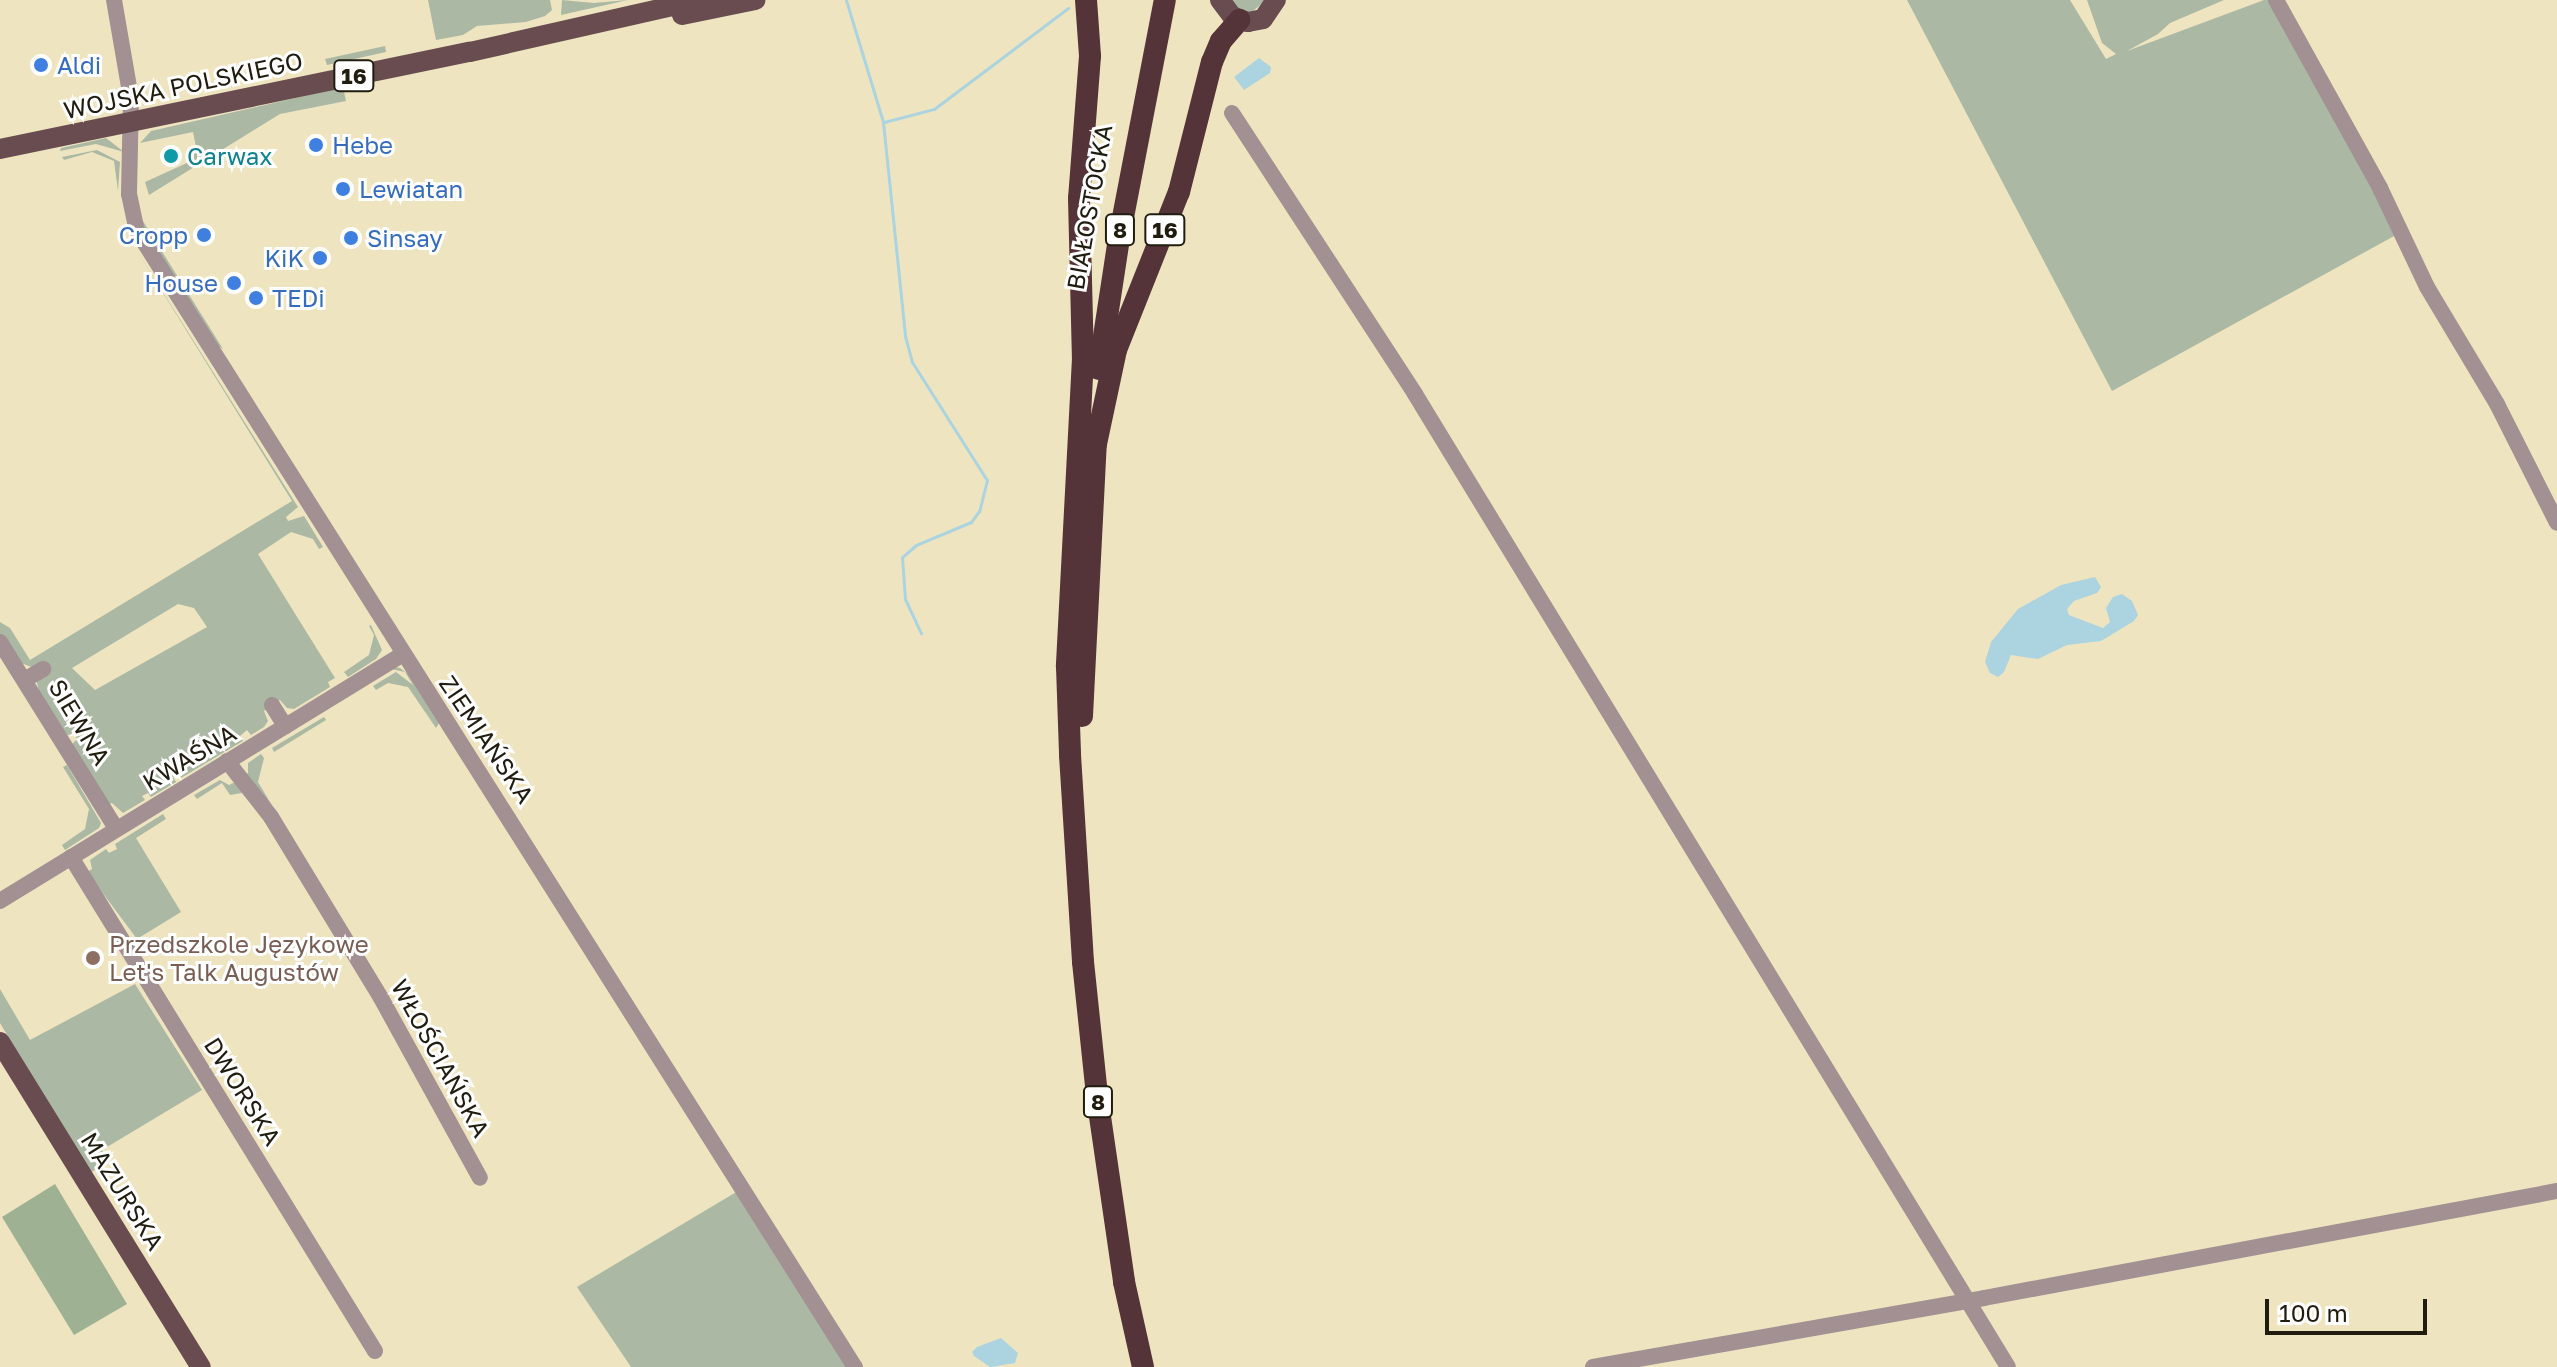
<!DOCTYPE html>
<html>
<head>
<meta charset="utf-8">
<style>
  body { margin:0 }
  #map { position:relative; width:2557px; height:1367px; overflow:hidden; background:#eee5c0; font-family:"Golos Text",sans-serif }
  div>[style] { position:absolute }
  .green>* { inset:0; background:#abb8a3 }
  .forest>* { inset:0; background:#9fb193 }
  .water>* { inset:0; background:#abd3e0 }
  .stream>* { height:3px; margin:-1.5px; padding:0 1.5px; transform-origin:1.5px; border-radius:1.5px; background:#abd3e0 }
  .minor>* { height:16px; margin:-8px; padding:0 8px; transform-origin:8px; border-radius:8px; background:#a29092 }
  .major>* { height:20px; margin:-10px; padding:0 10px; transform-origin:10px; border-radius:10px; background:#684c4f }
  .highway>* { height:22px; margin:-11px; padding:0 11px; transform-origin:11px; border-radius:11px; background:#543438 }
  .dots>* { width:22px; height:22px; translate:-50% -50%; box-sizing:border-box; border:4px solid #fff; border-radius:50% }
  span { translate:-50% -50%; white-space:nowrap; text-align:center; line-height:1.15; -webkit-text-stroke:6px #fff; paint-order:stroke }
  .shield-label span { padding:2px 6px; background:#fff; border:2px solid; border-radius:6px; -webkit-text-stroke-width:0 }
  .shield-label { font-size:22px; color:#201c0f; font-weight:700 }
  .shop-label { font-size:24px; color:#366cbe }
  .left { translate:0 -50%; text-align:left }
  .right { translate:-100% -50%; text-align:right }
  .street-label { font-size:24px; color:#201c0f }
  .culture-label { font-size:24px; color:#0d838f }
  .education-label { font-size:24px; color:#785e54 }
  .scale { position:absolute; left:2265px; top:1299px; width:162px; height:36px; box-sizing:border-box; border:4px solid #201c0f; border-top:0; padding-left:10px; font-size:24px; line-height:28px; white-space:nowrap; color:#201c0f; -webkit-text-stroke:6px #fff; paint-order:stroke }
</style>
</head>
<body>
<div id="map">
  <div class="green">
    <div style="clip-path:polygon(428px 0,550px 0,552px 10px,545px 16px,526px 22px,477px 26px,463px 35px,436px 40px)"></div>
    <div style="clip-path:polygon(562px 0,594px 3px,628px 0,561px 15px)"></div>
    <div style="clip-path:polygon(1230px 0,1266px 0,1252px 12px,1241px 11px)"></div>
    <div style="clip-path:polygon(1907px 0,2070px 0,2106px 59px,2116px 54px,2102px 43px,2087px 0,2224px 0,2170px 23px,2158px 34px,2127px 51px,2264px 0,2276px 0,2396px 235px,2112px 391px)"></div>
    <div style="clip-path:polygon(385px 46px,386px 52px,327px 65px,325px 59px)"></div>
    <div style="clip-path:polygon(343px 87px,346px 101px,280px 114px,149px 195px,145px 182px,189px 162px,187px 155px,197px 152px,193px 132px,140px 143px,151px 131px)"></div>
    <div style="clip-path:polygon(106px 138px,124px 152px,96px 144px,60px 151px,61px 148px)"></div>
    <div style="clip-path:polygon(97px 150px,120px 162px,118px 191px,114px 161px,92px 152px,64px 160px,62px 157px)"></div>
    <div style="clip-path:polygon(141px 218px,223px 349px,214px 343px,145px 233px)"></div>
    <div style="clip-path:polygon(evenodd,134px 246px,298px 507px,286px 517px,288px 521px,304px 516px,323px 547px,319px 549px,313px 539px,291px 532px,258px 554px,335px 678px,328px 682px,330px 687px,294px 709px,287px 708px,280px 700px,264px 711px,268px 721px,264px 727px,251px 735px,247px 730px,240px 736px,243px 741px,181px 778px,177px 774px,173px 777px,176px 782px,151px 797px,148px 793px,142px 796px,145px 800px,123px 813px,112px 803px,107px 805px,72px 744px,77px 739px,73px 734px,67px 735px,39px 692px,34px 668px,21px 663px,0 637px,0 622px,10px 628px,30px 660px,292px 501px,134px 246px,178px 604px,194px 608px,207px 627px,95px 690px,72px 668px,178px 604px)"></div>
    <div style="clip-path:polygon(371px 625px,382px 650px,376px 659px,348px 677px,344px 672px,369px 655px,374px 635px,369px 626px)"></div>
    <div style="clip-path:polygon(395px 667px,400px 668px,408px 674px,439px 723px,436px 728px,408px 687px,388px 683px,376px 690px,373px 686px,396px 672px,413px 685px,405px 672px,391px 669px)"></div>
    <div style="clip-path:polygon(324px 717px,326px 720px,274px 752px,272px 748px)"></div>
    <div style="clip-path:polygon(261px 754px,264px 758px,258px 782px,273px 807px,243px 776px,248px 773px,248px 763px)"></div>
    <div style="clip-path:polygon(67px 765px,101px 823px,99px 828px,65px 850px,62px 845px,85px 829px,89px 809px,63px 767px)"></div>
    <div style="clip-path:polygon(220px 780px,229px 785px,235px 782px,242px 793px,230px 795px,222px 783px,197px 799px,194px 795px)"></div>
    <div style="clip-path:polygon(163px 814px,166px 819px,136px 838px,181px 912px,137px 939px,87px 872px,92px 869px,90px 860px,106px 849px,109px 853px,117px 849px,115px 844px)"></div>
    <div style="clip-path:polygon(135px 984px,202px 1090px,102px 1150px,108px 1162px,90px 1173px,0 1023px,0 989px,30px 1040px)"></div>
    <div style="clip-path:polygon(738px 1191px,847px 1367px,631px 1367px,577px 1287px)"></div>
  </div>
  <div class="forest">
    <div style="clip-path:polygon(55px 1184px,127px 1304px,74px 1335px,2px 1217px)"></div>
  </div>
  <div class="water">
    <div style="clip-path:polygon(1259px 58px,1271px 67px,1270px 73px,1244px 90px,1234px 77px)"></div>
    <div style="clip-path:polygon(2095px 577px,2101px 587px,2097px 593px,2074px 601px,2067px 609px,2069px 615px,2103px 628px,2110px 622px,2106px 608px,2113px 597px,2122px 594px,2132px 601px,2138px 615px,2134px 621px,2101px 641px,2067px 645px,2038px 659px,2011px 655px,2004px 672px,1998px 677px,1990px 673px,1985px 662px,1991px 642px,2018px 609px,2061px 585px)"></div>
    <div style="clip-path:polygon(1001px 1338px,1018px 1353px,1015px 1363px,990px 1367px,974px 1356px,972px 1352px,977px 1347px)"></div>
  </div>
  <div class="stream">
    <div style="left:846px;top:0;width:127px;rotate:73.1deg"></div>
    <div style="left:883px;top:122px;width:215px;rotate:84.1deg"></div>
    <div style="left:905px;top:336px;width:27px;rotate:75deg"></div>
    <div style="left:912px;top:362px;width:140px;rotate:57.6deg"></div>
    <div style="left:987px;top:480px;width:32px;rotate:104deg"></div>
    <div style="left:979px;top:511px;width:14px;rotate:126deg"></div>
    <div style="left:971px;top:522px;width:60px;rotate:157.3deg"></div>
    <div style="left:916px;top:545px;width:18px;rotate:139deg"></div>
    <div style="left:902px;top:557px;width:42px;rotate:85.9deg"></div>
    <div style="left:905px;top:599px;width:38px;rotate:65deg"></div>
    <div style="left:884px;top:122px;width:52px;rotate:-14.6deg"></div>
    <div style="left:934px;top:109px;width:168px;rotate:-37deg"></div>
  </div>
  <div class="minor">
    <div style="left:114px;top:0;width:99px;rotate:80.2deg"></div>
    <div style="left:131px;top:98px;width:96px;rotate:91.2deg"></div>
    <div style="left:129px;top:194px;width:38px;rotate:78deg"></div>
    <div style="left:137px;top:231px;width:1344px;rotate:57.71deg"></div>
    <div style="left:2276px;top:0;width:215px;rotate:61deg"></div>
    <div style="left:2380px;top:188px;width:110px;rotate:64.6deg"></div>
    <div style="left:2427px;top:287px;width:136px;rotate:59.1deg"></div>
    <div style="left:2497px;top:404px;width:133px;rotate:63.2deg"></div>
    <div style="left:1232px;top:113px;width:335px;rotate:56.9deg"></div>
    <div style="left:1415px;top:394px;width:1139px;rotate:58.64deg"></div>
    <div style="left:0;top:642px;width:219px;rotate:58.1deg"></div>
    <div style="left:26px;top:679px;width:20px;rotate:-30deg"></div>
    <div style="left:272px;top:705px;width:25px;rotate:58deg"></div>
    <div style="left:227px;top:761px;width:71px;rotate:51.8deg"></div>
    <div style="left:271px;top:817px;width:212px;rotate:58.7deg"></div>
    <div style="left:381px;top:998px;width:205px;rotate:61.2deg"></div>
    <div style="left:71px;top:857px;width:580px;rotate:58.39deg"></div>
    <div style="left:0;top:901px;width:473px;rotate:-31.5deg"></div>
    <div style="left:1593px;top:1367px;width:397px;rotate:-10deg"></div>
    <div style="left:1984px;top:1298px;width:583px;rotate:-10.58deg"></div>
  </div>
  <div class="major">
    <div style="left:1220px;top:0;width:20px;rotate:53deg"></div>
    <div style="left:1232px;top:16px;width:17px;rotate:21deg"></div>
    <div style="left:1248px;top:22px;width:15px;rotate:-11deg"></div>
    <div style="left:1263px;top:19px;width:23px;rotate:-56deg"></div>
    <div style="left:682px;top:15px;width:75px;rotate:-11.6deg"></div>
    <div style="left:0;top:149px;width:480px;rotate:-11.7deg"></div>
    <div style="left:470px;top:52px;width:235px;rotate:-12.8deg"></div>
    <div style="left:0;top:1042px;width:382px;rotate:58.3deg"></div>
  </div>
  <div class="highway">
    <div style="left:1086px;top:0;width:56px;rotate:85.9deg"></div>
    <div style="left:1090px;top:56px;width:142px;rotate:94.4deg"></div>
    <div style="left:1079px;top:198px;width:160px;rotate:88.6deg"></div>
    <div style="left:1083px;top:358px;width:309px;rotate:93deg"></div>
    <div style="left:1067px;top:667px;width:88px;rotate:88deg"></div>
    <div style="left:1070px;top:755px;width:207px;rotate:86.4deg"></div>
    <div style="left:1083px;top:962px;width:135px;rotate:84deg"></div>
    <div style="left:1097px;top:1096px;width:188px;rotate:81.7deg"></div>
    <div style="left:1124px;top:1282px;width:87px;rotate:77.4deg"></div>
    <div style="left:1099px;top:369px;width:133px;rotate:-81.3deg"></div>
    <div style="left:1119px;top:238px;width:242px;rotate:-79.1deg"></div>
    <div style="left:1082px;top:716px;width:272px;rotate:-87.1deg"></div>
    <div style="left:1096px;top:444px;width:96px;rotate:-78deg"></div>
    <div style="left:1116px;top:350px;width:170px;rotate:-68.3deg"></div>
    <div style="left:1179px;top:192px;width:134px;rotate:-75.8deg"></div>
    <div style="left:1212px;top:62px;width:23px;rotate:-67deg"></div>
    <div style="left:1221px;top:41px;width:28px;rotate:-49deg"></div>
  </div>
  <div class="dots">
    <div style="left:41px;top:65px;background:#3f7fe0"></div>
    <div style="left:316px;top:145px;background:#3f7fe0"></div>
    <div style="left:171px;top:156px;background:#0f9aa8"></div>
    <div style="left:343px;top:189px;background:#3f7fe0"></div>
    <div style="left:204px;top:235px;background:#3f7fe0"></div>
    <div style="left:351px;top:238px;background:#3f7fe0"></div>
    <div style="left:320px;top:258px;background:#3f7fe0"></div>
    <div style="left:234px;top:283px;background:#3f7fe0"></div>
    <div style="left:256px;top:298px;background:#3f7fe0"></div>
    <div style="left:93px;top:958px;background:#8d6e63"></div>
  </div>
  <div class="shield-label">
    <span style="left:354px;top:76px">16</span>
    <span style="left:1120px;top:230px">8</span>
    <span style="left:1165px;top:230px">16</span>
    <span style="left:1098px;top:1102px">8</span>
  </div>
  <div class="shop-label">
    <span class="left" style="left:57px;top:65px">Aldi</span>
    <span class="left" style="left:332px;top:145px">Hebe</span>
    <span class="left" style="left:359px;top:189px">Lewiatan</span>
    <span class="right" style="left:188px;top:235px">Cropp</span>
    <span class="left" style="left:367px;top:238px">Sinsay</span>
    <span class="right" style="left:304px;top:258px">KiK</span>
    <span class="right" style="left:218px;top:283px">House</span>
    <span class="left" style="left:272px;top:298px">TEDi</span>
  </div>
  <div class="street-label">
    <span style="left:183px;top:85px;rotate:-12deg">WOJSKA POLSKIEGO</span>
    <span style="left:1089px;top:207px;rotate:-80deg">BIAŁOSTOCKA</span>
    <span style="left:80px;top:722px;rotate:59deg">SIEWNA</span>
    <span style="left:487px;top:739px;rotate:56deg">ZIEMIAŃSKA</span>
    <span style="left:189px;top:757px;rotate:-31deg">KWAŚNA</span>
    <span style="left:441px;top:1058px;rotate:61deg">WŁOŚCIAŃSKA</span>
    <span style="left:243px;top:1091px;rotate:58deg">DWORSKA</span>
    <span style="left:123px;top:1191px;rotate:58deg">MAZURSKA</span>
  </div>
  <div class="culture-label">
    <span class="left" style="left:187px;top:156px">Carwax</span>
  </div>
  <div class="education-label">
    <span class="left" style="left:109px;top:958px">Przedszkole Językowe<br>Let's Talk Augustów</span>
  </div>
  <div class="scale">100 m</div>
</div>
</body>
</html>
